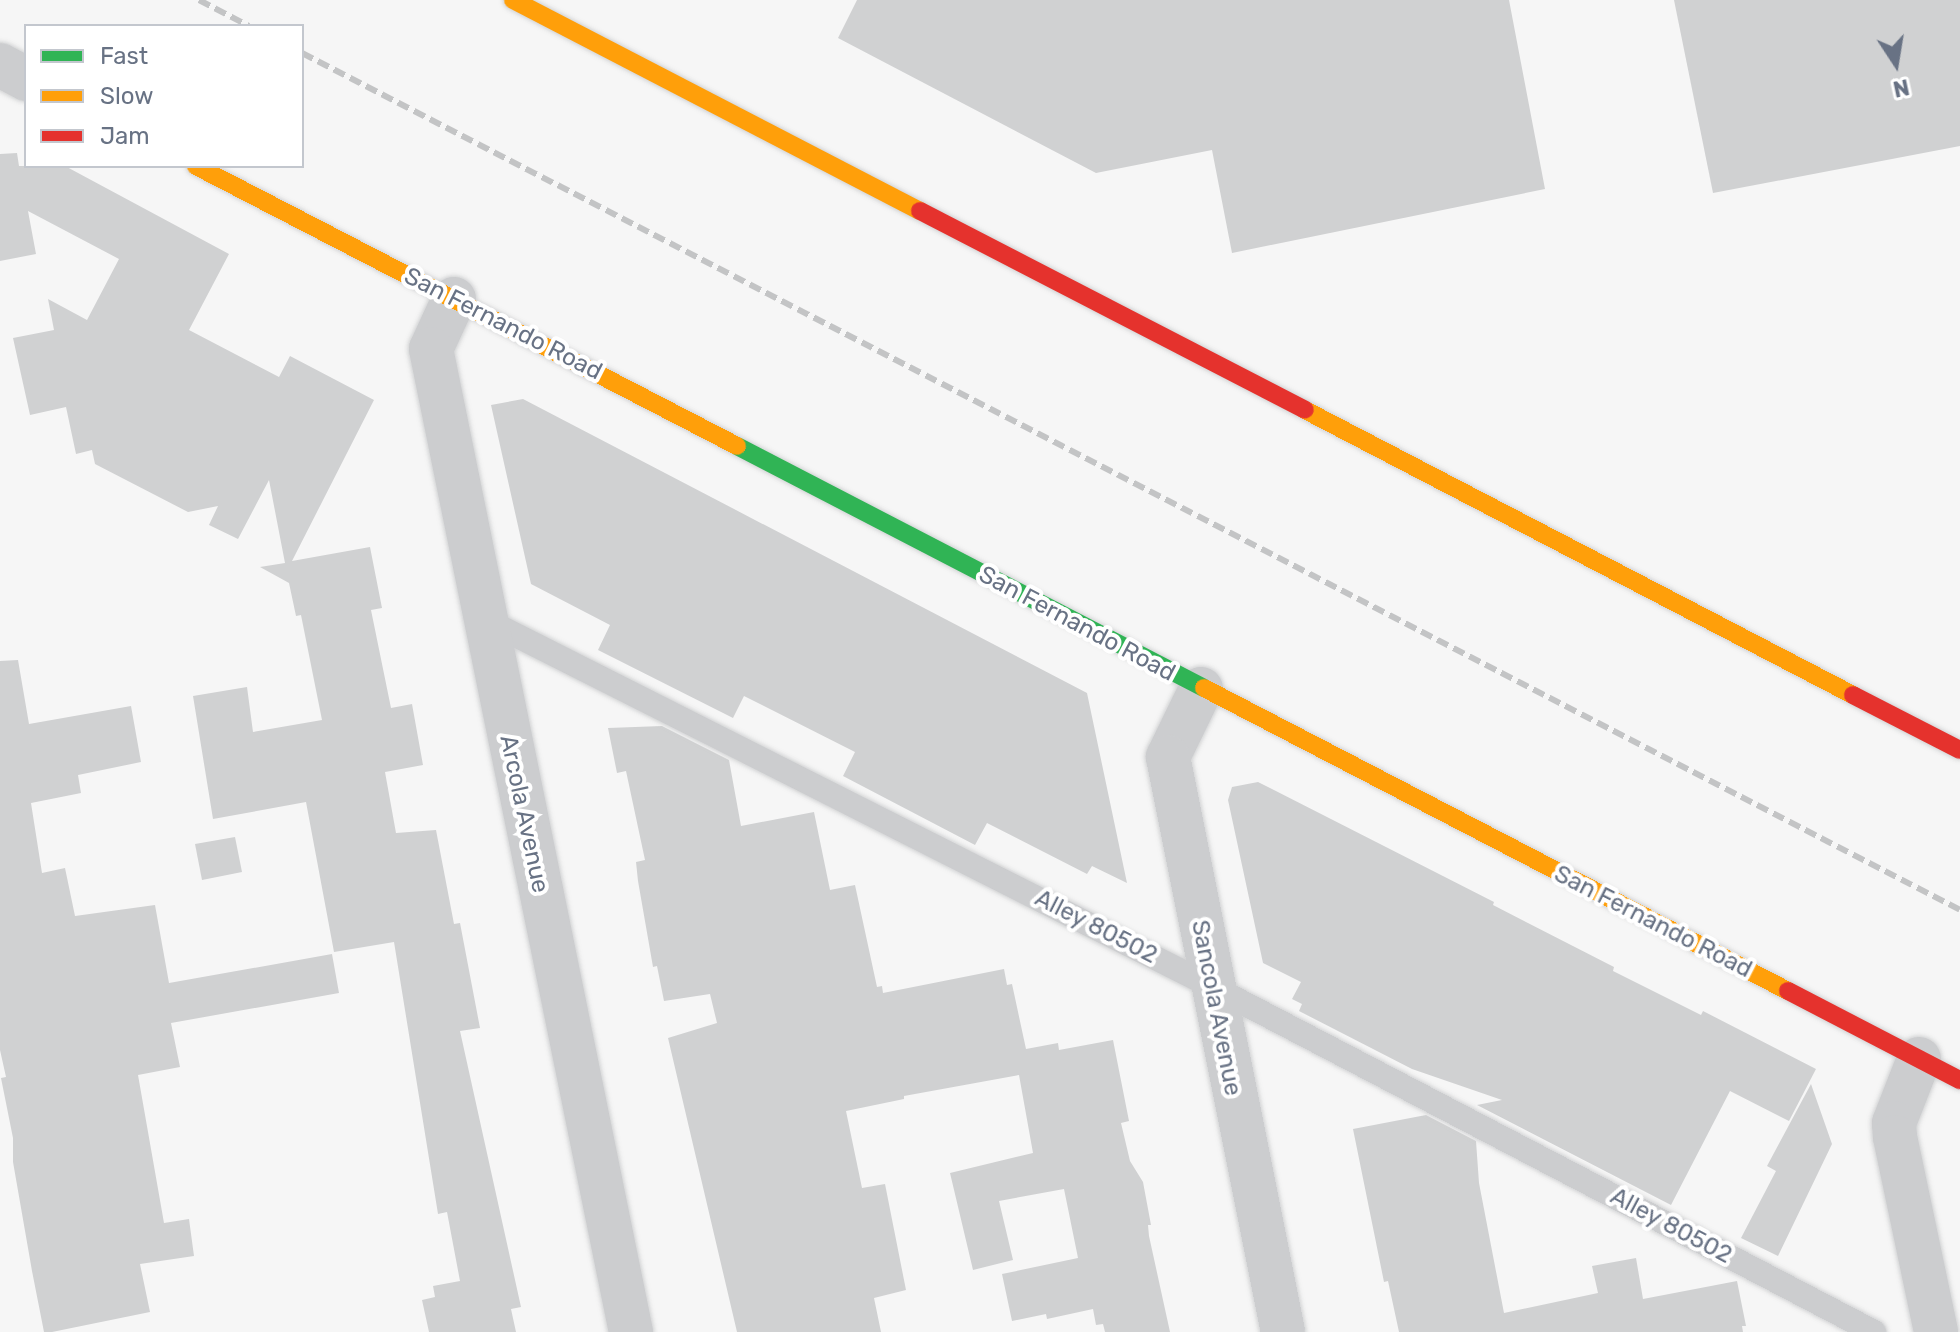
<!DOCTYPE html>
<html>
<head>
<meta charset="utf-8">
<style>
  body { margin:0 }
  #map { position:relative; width:1960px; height:1332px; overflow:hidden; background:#f6f6f6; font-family:Rubik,sans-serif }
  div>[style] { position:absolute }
  .building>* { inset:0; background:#d0d1d2 }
  .roads { filter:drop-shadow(0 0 2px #d2d3d4) drop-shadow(0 0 2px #d2d3d4) }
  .lane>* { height:24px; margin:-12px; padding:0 12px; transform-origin:12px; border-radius:12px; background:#cccdcf }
  .street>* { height:44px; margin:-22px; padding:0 22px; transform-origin:22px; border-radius:22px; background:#cccdcf }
  .fast>* { height:18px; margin:-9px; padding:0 9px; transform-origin:9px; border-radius:9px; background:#30b455 }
  .slow>* { height:18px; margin:-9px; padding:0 9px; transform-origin:9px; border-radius:9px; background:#ff9f0a }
  .jam>* { height:18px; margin:-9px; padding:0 9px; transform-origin:9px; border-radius:9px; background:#e5322d }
  .rail>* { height:6px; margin-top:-3px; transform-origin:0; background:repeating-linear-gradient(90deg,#c3c4c5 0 12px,transparent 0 18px) }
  span { translate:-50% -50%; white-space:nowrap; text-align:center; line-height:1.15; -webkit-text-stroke:8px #fff; paint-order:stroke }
  .street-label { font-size:24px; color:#687284 }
  .legend { position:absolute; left:24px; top:24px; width:280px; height:144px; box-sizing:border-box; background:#fff; border:2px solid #c3c7ce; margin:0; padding:10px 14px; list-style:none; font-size:24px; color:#687284 }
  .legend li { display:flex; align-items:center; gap:16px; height:40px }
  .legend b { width:40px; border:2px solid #c3c7ce }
  .north { position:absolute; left:1856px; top:24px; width:80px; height:80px; -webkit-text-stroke:6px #fff; paint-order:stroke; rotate:168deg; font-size:22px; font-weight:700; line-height:32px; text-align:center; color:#687284 }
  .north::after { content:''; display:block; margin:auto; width:28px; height:36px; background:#687284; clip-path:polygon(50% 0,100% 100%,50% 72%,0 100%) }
</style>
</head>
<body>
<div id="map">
  <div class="building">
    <div style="clip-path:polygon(857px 0,1509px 0,1545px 189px,1232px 253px,1212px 150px,1096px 173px,838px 38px)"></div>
    <div style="clip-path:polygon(1674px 0,1960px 0,1960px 146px,1713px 193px)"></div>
    <div style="clip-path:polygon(17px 153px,19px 166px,65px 166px,229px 254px,189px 330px,279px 377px,290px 356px,374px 400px,292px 561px,370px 547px,382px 608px,371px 610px,391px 708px,412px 704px,423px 765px,385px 772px,396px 833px,436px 830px,454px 924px,460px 923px,480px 1028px,460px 1031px,521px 1307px,511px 1309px,516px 1332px,429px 1332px,422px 1300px,435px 1297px,433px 1286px,460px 1281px,447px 1212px,438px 1214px,394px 942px,334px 952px,306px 802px,213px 819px,193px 696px,247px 687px,253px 732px,322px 720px,301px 615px,296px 616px,289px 583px,260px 567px,285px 563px,269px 480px,238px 539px,209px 525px,218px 506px,188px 512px,95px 464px,92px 450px,76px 454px,66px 407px,30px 415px,13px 338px,54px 330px,48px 299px,87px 320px,119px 259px,28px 211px,36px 254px,0 261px,0 154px)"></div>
    <div style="clip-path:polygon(523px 399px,1087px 693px,1127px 883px,1092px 866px,1087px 874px,987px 823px,975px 845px,843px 776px,855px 752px,744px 696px,733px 718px,598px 650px,610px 625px,531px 584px,491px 405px)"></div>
    <div style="clip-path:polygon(18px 660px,29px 724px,131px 706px,141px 762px,78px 775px,81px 793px,31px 803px,42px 873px,65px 868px,75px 916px,155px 905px,169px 983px,332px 954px,339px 993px,171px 1023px,180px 1067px,138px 1075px,164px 1223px,189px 1219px,194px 1256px,140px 1264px,150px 1312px,52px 1332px,44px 1332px,32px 1271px,13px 1162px,13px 1138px,1px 1078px,6px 1077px,0 1050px,0 661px)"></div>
    <div style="clip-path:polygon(662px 726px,729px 760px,741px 826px,814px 812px,830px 890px,855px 885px,877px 987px,882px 986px,883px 993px,1004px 969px,1007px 985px,1012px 984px,1026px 1049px,1058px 1043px,1059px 1050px,1113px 1040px,1129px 1121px,1121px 1123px,1130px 1161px,1143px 1182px,1151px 1225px,1148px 1225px,1149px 1236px,1170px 1332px,1105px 1332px,1103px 1324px,1096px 1325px,1093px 1309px,1047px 1319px,1046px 1314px,1012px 1321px,1002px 1274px,1078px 1258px,1064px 1189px,999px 1201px,1013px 1260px,973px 1270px,950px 1173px,1033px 1153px,1019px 1075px,904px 1096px,904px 1099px,846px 1111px,862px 1188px,885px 1184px,906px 1290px,874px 1298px,881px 1332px,737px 1332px,668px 1038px,717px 1023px,710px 994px,664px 1001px,657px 966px,653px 967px,638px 881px,636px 862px,645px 860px,626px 771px,617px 773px,608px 728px)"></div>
    <div style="clip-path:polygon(1258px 782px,1494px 902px,1493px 905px,1614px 967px,1613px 971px,1701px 1015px,1703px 1011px,1816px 1069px,1789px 1121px,1730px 1091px,1671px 1205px,1477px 1105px,1502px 1100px,1412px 1069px,1299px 1011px,1302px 1004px,1292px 999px,1301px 982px,1263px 963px,1228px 800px,1232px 787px)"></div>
    <div style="clip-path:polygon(235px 837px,242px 872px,202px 880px,195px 844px)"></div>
    <div style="clip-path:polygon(1811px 1084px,1832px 1144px,1778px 1256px,1741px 1238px,1776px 1171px,1767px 1166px)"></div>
    <div style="clip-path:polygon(1426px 1115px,1476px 1141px,1479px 1183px,1504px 1313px,1598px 1293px,1592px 1266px,1636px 1258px,1643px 1299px,1737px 1281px,1746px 1326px,1742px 1326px,1743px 1332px,1399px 1332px,1388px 1281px,1384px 1282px,1353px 1129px)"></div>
  </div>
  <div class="roads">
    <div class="lane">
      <div style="left:484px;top:619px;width:814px;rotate:26.79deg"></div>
      <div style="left:1211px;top:986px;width:748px;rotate:27.56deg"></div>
    </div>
    <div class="street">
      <div style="left:0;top:65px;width:30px;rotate:28deg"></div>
      <div style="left:454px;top:299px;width:55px;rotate:114.7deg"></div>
      <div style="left:431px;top:349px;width:1003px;rotate:78.5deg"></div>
      <div style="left:1201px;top:689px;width:76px;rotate:115.9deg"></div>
      <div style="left:1168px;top:757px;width:586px;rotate:78.69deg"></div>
      <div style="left:1919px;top:1059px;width:69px;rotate:111.3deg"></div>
      <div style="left:1894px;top:1123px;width:14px;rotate:86deg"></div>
      <div style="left:1895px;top:1137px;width:199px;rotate:78.1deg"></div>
    </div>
    <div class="fast">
      <div style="left:737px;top:446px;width:526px;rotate:27.39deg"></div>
    </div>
    <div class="slow">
      <div style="left:513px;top:0;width:458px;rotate:27.4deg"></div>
      <div style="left:196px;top:166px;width:609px;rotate:27.36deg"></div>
      <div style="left:1305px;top:410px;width:618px;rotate:27.48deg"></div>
      <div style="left:1204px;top:688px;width:658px;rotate:27.42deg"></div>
    </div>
    <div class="jam">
      <div style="left:920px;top:211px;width:433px;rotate:27.3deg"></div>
      <div style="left:1853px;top:695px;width:120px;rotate:27.2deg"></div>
      <div style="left:1788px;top:991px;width:194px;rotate:27.4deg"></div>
    </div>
  </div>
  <div class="rail">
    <div style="left:199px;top:0;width:56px;rotate:27.5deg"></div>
    <div style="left:302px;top:53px;width:1866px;rotate:27.33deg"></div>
  </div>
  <div class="street-label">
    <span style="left:503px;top:324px;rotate:27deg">San Fernando Road</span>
    <span style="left:1077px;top:624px;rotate:28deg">San Fernando Road</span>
    <span style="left:524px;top:814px;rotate:78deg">Arcola Avenue</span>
    <span style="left:1653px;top:922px;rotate:27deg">San Fernando Road</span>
    <span style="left:1096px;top:927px;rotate:27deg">Alley 80502</span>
    <span style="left:1216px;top:1008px;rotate:79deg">Sancola Avenue</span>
    <span style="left:1671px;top:1226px;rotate:28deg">Alley 80502</span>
  </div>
  <ul class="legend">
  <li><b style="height:10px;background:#30b455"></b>Fast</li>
  <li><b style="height:10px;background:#ff9f0a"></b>Slow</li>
  <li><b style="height:10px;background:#e5322d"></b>Jam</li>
  </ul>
  <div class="north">N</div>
</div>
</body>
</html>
